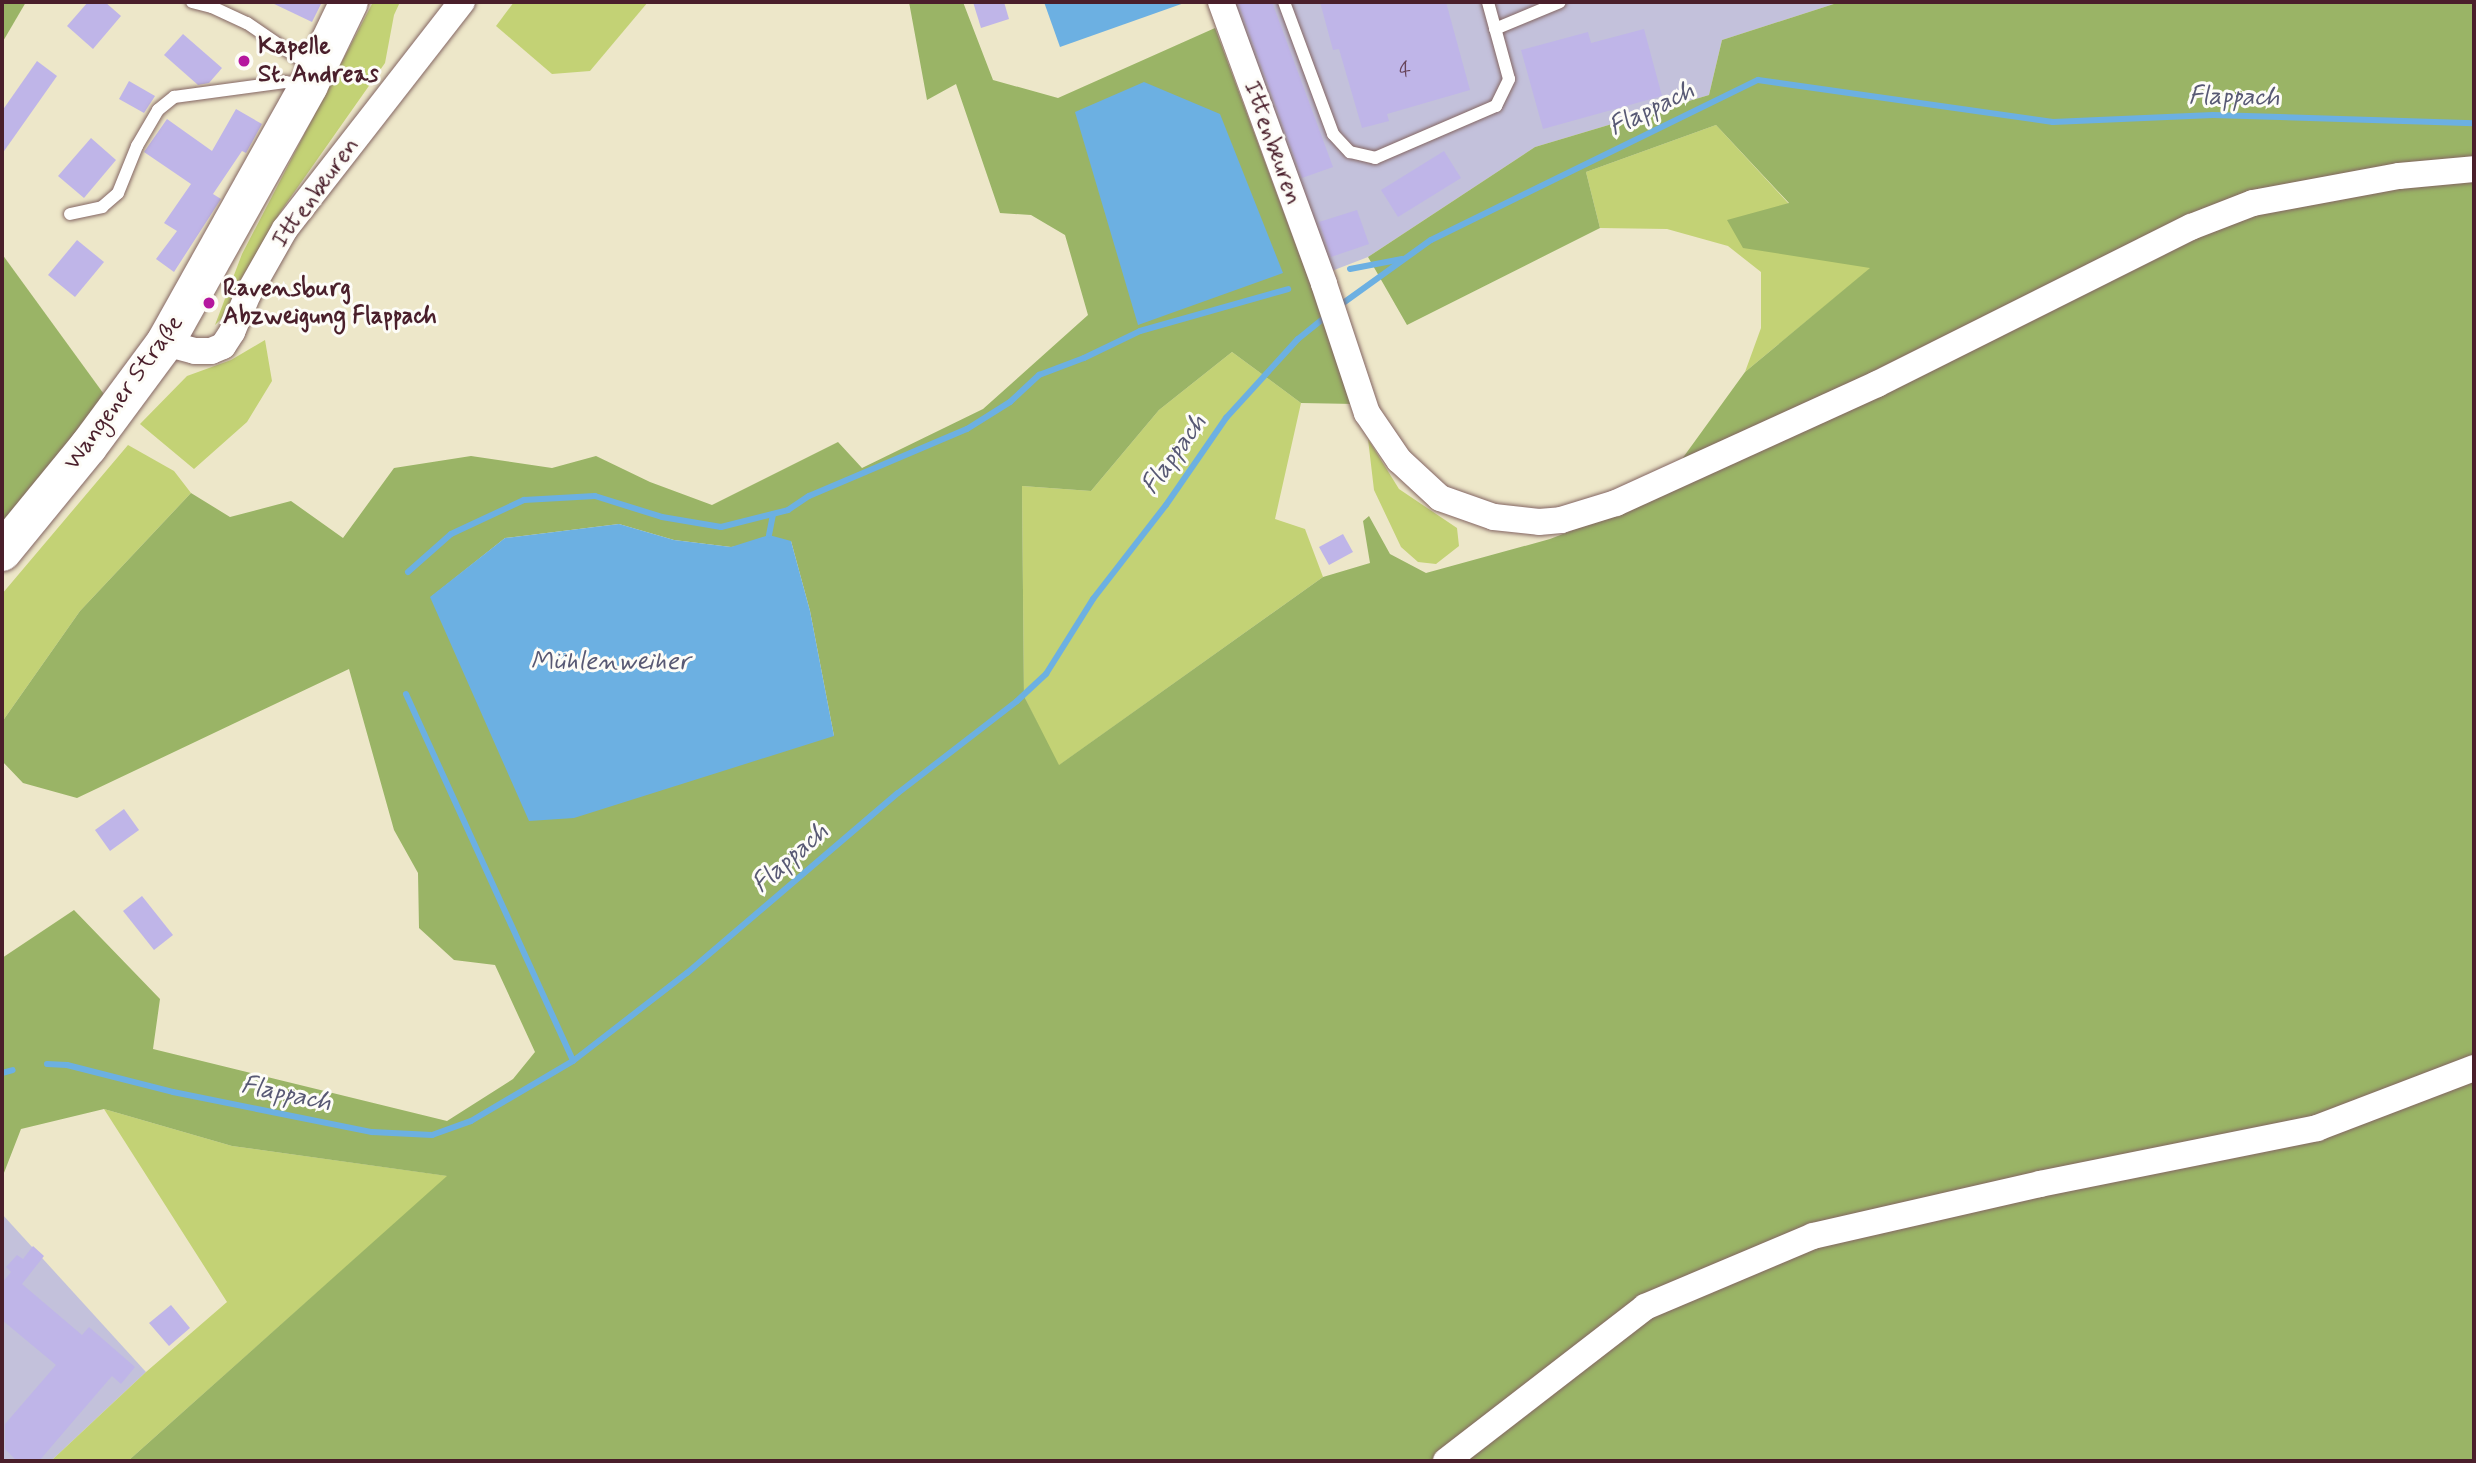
<!DOCTYPE html>
<html>
<head>
<meta charset="utf-8">
<style>
  body { margin:0 }
  #map { position:relative; width:2476px; height:1463px; overflow:hidden; background:#ede7c9; font-family:Mynerve,sans-serif }
  div>[style] { position:absolute }
  .industrial>* { inset:0; background:#c3c1db }
  .green>* { inset:0; background:#c3d275 }
  .forest>* { inset:0; background:#9ab466 }
  .water>* { inset:0; background:#6cb0e2 }
  .stream>* { height:6px; margin:-3px; padding:0 3px; transform-origin:3px; border-radius:3px; background:#6cb0e2 }
  .building>* { inset:0; background:#bfb5e8 }
  .roads { filter:drop-shadow(0 0 2px #836562) drop-shadow(0 0 2px #836562) }
  .service>* { height:12px; margin:-6px; padding:0 6px; transform-origin:6px; border-radius:6px; background:#fff }
  .minor>* { height:26px; margin:-13px; padding:0 13px; transform-origin:13px; border-radius:13px; background:#fff }
  .primary>* { height:38px; margin:-19px; padding:0 19px; transform-origin:19px; border-radius:19px; background:#fff }
  .dots>* { width:19px; height:19px; translate:-50% -50%; box-sizing:border-box; border:4px solid #fdfcf7; border-radius:50% }
  span { translate:-50% -50%; white-space:nowrap; text-align:center; line-height:1.15; -webkit-text-stroke:6px #fdfcf7; paint-order:stroke }
  .number-label { font-size:21px; color:#67445a }
  .number-label span { -webkit-text-stroke-width:0 }
  .poi-label { font-size:24px; color:#4a1f2b; font-weight:700 }
  .left { translate:0 -50%; text-align:left }
  .street-label { font-size:24px; color:#4a1f2b }
  .water-label { font-size:26px; color:#585974; font-style:italic }
  .frame { position:absolute; inset:0; border:4px solid #4a1f2b; pointer-events:none }
</style>
</head>
<body>
<div id="map">
  <div class="industrial">
    <div style="clip-path:polygon(1232px 2px,1840px 2px,1722px 40px,1709px 95px,1535px 147px,1368px 257px,1329px 272px)"></div>
    <div style="clip-path:polygon(2px 1214px,146px 1372px,51px 1461px,2px 1461px)"></div>
  </div>
  <div class="green">
    <div style="clip-path:polygon(373px 2px,400px 2px,394px 15px,385px 63px,281px 211px,241px 279px,227px 313px,215px 325px,242px 254px)"></div>
    <div style="clip-path:polygon(514px 2px,648px 2px,590px 71px,552px 74px,496px 26px)"></div>
    <div style="clip-path:polygon(1716px 125px,1789px 204px,1871px 268px,1745px 372px,1761px 328px,1761px 272px,1728px 246px,1667px 229px,1600px 228px,1586px 172px)"></div>
    <div style="clip-path:polygon(265px 340px,272px 381px,247px 422px,194px 469px,140px 424px,187px 376px,231px 360px)"></div>
    <div style="clip-path:polygon(1232px 352px,1301px 403px,1275px 519px,1305px 529px,1323px 577px,1058px 766px,1024px 696px,1022px 486px,1091px 491px,1159px 410px)"></div>
    <div style="clip-path:polygon(1368px 439px,1399px 489px,1457px 528px,1459px 546px,1436px 564px,1418px 562px,1401px 547px,1374px 490px)"></div>
    <div style="clip-path:polygon(128px 445px,174px 471px,191px 493px,80px 611px,2px 722px,2px 594px)"></div>
    <div style="clip-path:polygon(104px 1109px,232px 1146px,448px 1176px,128px 1461px,51px 1461px,146px 1372px,227px 1302px)"></div>
  </div>
  <div class="forest">
    <div style="clip-path:polygon(2px 2px,26px 2px,2px 43px)"></div>
    <div style="clip-path:polygon(evenodd,909px 2px,963px 2px,993px 80px,1058px 98px,1215px 28px,1355px 404px,1301px 403px,1232px 352px,1159px 410px,1091px 491px,1022px 486px,1024px 696px,1059px 765px,1323px 577px,1370px 563px,1363px 521px,1369px 516px,1390px 554px,1426px 573px,1550px 539px,1653px 499px,1745px 372px,1870px 268px,1743px 248px,1727px 220px,1789px 203px,1716px 125px,1586px 172px,1600px 228px,1407px 325px,1368px 257px,1535px 147px,1709px 95px,1722px 40px,1840px 2px,2474px 2px,2474px 1461px,128px 1461px,447px 1176px,232px 1146px,104px 1109px,21px 1129px,2px 1178px,2px 958px,74px 910px,160px 999px,153px 1049px,447px 1121px,513px 1079px,535px 1052px,495px 965px,454px 960px,419px 928px,418px 873px,394px 830px,349px 669px,77px 798px,23px 783px,2px 761px,2px 722px,80px 611px,191px 493px,230px 517px,291px 501px,343px 538px,394px 468px,471px 456px,552px 468px,596px 456px,650px 482px,712px 505px,838px 442px,862px 468px,983px 409px,1088px 315px,1065px 235px,1031px 215px,1000px 213px,956px 84px,927px 100px,909px 2px,619px 524px,674px 540px,731px 547px,791px 541px,810px 611px,834px 736px,431px 597px,505px 538px,619px 524px)"></div>
    <div style="clip-path:polygon(2px 254px,106px 397px,2px 552px)"></div>
  </div>
  <div class="water">
    <div style="clip-path:polygon(1044px 2px,1187px 2px,1060px 47px)"></div>
    <div style="clip-path:polygon(1144px 82px,1220px 114px,1283px 273px,1138px 325px,1075px 112px)"></div>
    <div style="clip-path:polygon(619px 524px,674px 540px,731px 547px,769px 535px,791px 541px,810px 611px,834px 736px,574px 818px,529px 821px,430px 597px,505px 538px)"></div>
  </div>
  <div class="stream">
    <div style="left:1350px;top:269px;width:53px;rotate:-10.9deg"></div>
    <div style="left:1339px;top:306px;width:113px;rotate:-35.7deg"></div>
    <div style="left:1431px;top:240px;width:364px;rotate:-26.1deg"></div>
    <div style="left:1758px;top:80px;width:298px;rotate:8.1deg"></div>
    <div style="left:2053px;top:122px;width:160px;rotate:-2.5deg"></div>
    <div style="left:2213px;top:115px;width:261px;rotate:1.8deg"></div>
    <div style="left:769px;top:535px;width:21px;rotate:-79deg"></div>
    <div style="left:408px;top:572px;width:57px;rotate:-41.5deg"></div>
    <div style="left:451px;top:534px;width:81px;rotate:-25deg"></div>
    <div style="left:524px;top:500px;width:71px;rotate:-3.2deg"></div>
    <div style="left:595px;top:496px;width:70px;rotate:17.4deg"></div>
    <div style="left:662px;top:517px;width:60px;rotate:9.6deg"></div>
    <div style="left:721px;top:527px;width:69px;rotate:-14.2deg"></div>
    <div style="left:788px;top:510px;width:25px;rotate:-34deg"></div>
    <div style="left:809px;top:496px;width:172px;rotate:-23deg"></div>
    <div style="left:967px;top:429px;width:51px;rotate:-32.1deg"></div>
    <div style="left:1010px;top:402px;width:40px;rotate:-43deg"></div>
    <div style="left:1039px;top:375px;width:48px;rotate:-20.7deg"></div>
    <div style="left:1084px;top:358px;width:62px;rotate:-25.7deg"></div>
    <div style="left:1140px;top:331px;width:154px;rotate:-15.8deg"></div>
    <div style="left:406px;top:694px;width:403px;rotate:65.5deg"></div>
    <div style="left:47px;top:1064px;width:20px;rotate:3deg"></div>
    <div style="left:67px;top:1065px;width:109px;rotate:14.3deg"></div>
    <div style="left:173px;top:1092px;width:203px;rotate:11.4deg"></div>
    <div style="left:372px;top:1132px;width:60px;rotate:2.9deg"></div>
    <div style="left:432px;top:1135px;width:41px;rotate:-19.7deg"></div>
    <div style="left:471px;top:1121px;width:118px;rotate:-30.5deg"></div>
    <div style="left:573px;top:1061px;width:144px;rotate:-37.7deg"></div>
    <div style="left:687px;top:973px;width:277px;rotate:-40.5deg"></div>
    <div style="left:898px;top:793px;width:150px;rotate:-37.7deg"></div>
    <div style="left:1017px;top:701px;width:40px;rotate:-43deg"></div>
    <div style="left:1046px;top:674px;width:89px;rotate:-57.9deg"></div>
    <div style="left:1093px;top:599px;width:119px;rotate:-52.2deg"></div>
    <div style="left:1166px;top:505px;width:106px;rotate:-55.4deg"></div>
    <div style="left:1226px;top:418px;width:107px;rotate:-47.7deg"></div>
    <div style="left:1298px;top:339px;width:38px;rotate:-39deg"></div>
    <div style="left:2px;top:1073px;width:11px;rotate:-15deg"></div>
  </div>
  <div class="building">
    <div style="clip-path:polygon(88px 2px,105px 2px,121px 16px,93px 49px,67px 26px)"></div>
    <div style="clip-path:polygon(270px 2px,322px 2px,312px 22px)"></div>
    <div style="clip-path:polygon(973px 2px,1004px 2px,1009px 19px,981px 28px)"></div>
    <div style="clip-path:polygon(1238px 2px,1272px 2px,1333px 167px,1302px 178px)"></div>
    <div style="clip-path:polygon(1320px 2px,1446px 2px,1470px 90px,1387px 114px,1389px 121px,1362px 128px,1339px 49px,1333px 50px)"></div>
    <div style="clip-path:polygon(1644px 29px,1662px 96px,1543px 129px,1521px 50px,1588px 32px,1591px 43px)"></div>
    <div style="clip-path:polygon(183px 34px,222px 68px,209px 83px,198px 85px,164px 55px)"></div>
    <div style="clip-path:polygon(37px 61px,57px 76px,2px 154px,2px 111px)"></div>
    <div style="clip-path:polygon(129px 81px,155px 96px,144px 113px,119px 99px)"></div>
    <div style="clip-path:polygon(236px 109px,262px 124px,246px 153px,242px 151px,213px 194px,221px 199px,174px 272px,156px 259px,177px 231px,164px 223px,191px 184px,144px 152px,167px 119px,212px 151px)"></div>
    <div style="clip-path:polygon(91px 138px,116px 160px,84px 198px,58px 176px)"></div>
    <div style="clip-path:polygon(1444px 151px,1461px 178px,1398px 217px,1381px 190px)"></div>
    <div style="clip-path:polygon(1357px 210px,1369px 244px,1331px 257px,1319px 222px)"></div>
    <div style="clip-path:polygon(77px 240px,104px 262px,75px 297px,48px 275px)"></div>
    <div style="clip-path:polygon(1343px 534px,1353px 552px,1329px 565px,1319px 547px)"></div>
    <div style="clip-path:polygon(124px 809px,139px 830px,110px 851px,95px 830px)"></div>
    <div style="clip-path:polygon(142px 896px,173px 935px,154px 950px,123px 911px)"></div>
    <div style="clip-path:polygon(33px 1246px,44px 1256px,22px 1284px,82px 1335px,89px 1327px,135px 1367px,121px 1384px,112px 1376px,39px 1461px,17px 1461px,5px 1449px,5px 1424px,56px 1365px,2px 1320px,2px 1283px,11px 1272px,6px 1267px,17px 1255px,23px 1259px)"></div>
    <div style="clip-path:polygon(171px 1305px,190px 1328px,169px 1346px,149px 1323px)"></div>
  </div>
  <div class="roads">
    <div class="service">
      <div style="left:192px;top:2px;width:21px;rotate:14deg"></div>
      <div style="left:212px;top:7px;width:38px;rotate:25deg"></div>
      <div style="left:247px;top:23px;width:80px;rotate:34.3deg"></div>
      <div style="left:1284px;top:2px;width:141px;rotate:69.6deg"></div>
      <div style="left:1333px;top:134px;width:25px;rotate:47deg"></div>
      <div style="left:1350px;top:152px;width:26px;rotate:13deg"></div>
      <div style="left:1375px;top:158px;width:132px;rotate:-23.3deg"></div>
      <div style="left:1496px;top:106px;width:30px;rotate:-64deg"></div>
      <div style="left:1509px;top:79px;width:80px;rotate:-105.3deg"></div>
      <div style="left:1495px;top:29px;width:70px;rotate:-22.6deg"></div>
      <div style="left:70px;top:214px;width:33px;rotate:-12deg"></div>
      <div style="left:102px;top:207px;width:21px;rotate:-41deg"></div>
      <div style="left:118px;top:193px;width:51px;rotate:-68deg"></div>
      <div style="left:137px;top:146px;width:42px;rotate:-59.7deg"></div>
      <div style="left:158px;top:110px;width:21px;rotate:-39deg"></div>
      <div style="left:174px;top:97px;width:112px;rotate:-7.7deg"></div>
      <div style="left:285px;top:82px;width:20px;rotate:9deg"></div>
    </div>
    <div class="minor">
      <div style="left:1221px;top:2px;width:300px;rotate:69.9deg"></div>
      <div style="left:1324px;top:284px;width:136px;rotate:71.6deg"></div>
      <div style="left:1367px;top:413px;width:57px;rotate:55.8deg"></div>
      <div style="left:1399px;top:460px;width:56px;rotate:42.8deg"></div>
      <div style="left:1440px;top:498px;width:57px;rotate:19.4deg"></div>
      <div style="left:1494px;top:517px;width:45px;rotate:6.3deg"></div>
      <div style="left:1539px;top:522px;width:22px;rotate:-5deg"></div>
      <div style="left:1561px;top:520px;width:58px;rotate:-17.2deg"></div>
      <div style="left:1616px;top:503px;width:287px;rotate:-24.5deg"></div>
      <div style="left:1877px;top:384px;width:351px;rotate:-26.6deg"></div>
      <div style="left:2191px;top:227px;width:66px;rotate:-21.2deg"></div>
      <div style="left:2253px;top:203px;width:148px;rotate:-10.5deg"></div>
      <div style="left:2399px;top:176px;width:75px;rotate:-5.3deg"></div>
      <div style="left:165px;top:343px;width:31px;rotate:15deg"></div>
      <div style="left:195px;top:351px;width:16px"></div>
      <div style="left:211px;top:351px;width:13px;rotate:-23deg"></div>
      <div style="left:223px;top:346px;width:17px;rotate:-57deg"></div>
      <div style="left:232px;top:332px;width:41px;rotate:-67.2deg"></div>
      <div style="left:248px;top:294px;width:75px;rotate:-60.4deg"></div>
      <div style="left:285px;top:229px;width:288px;rotate:-52.1deg"></div>
      <div style="left:1446px;top:1461px;width:252px;rotate:-37.7deg"></div>
      <div style="left:1645px;top:1307px;width:182px;rotate:-22.9deg"></div>
      <div style="left:1813px;top:1236px;width:233px;rotate:-12.9deg"></div>
      <div style="left:2040px;top:1184px;width:283px;rotate:-11.4deg"></div>
      <div style="left:2317px;top:1128px;width:168px;rotate:-20.9deg"></div>
    </div>
    <div class="primary">
      <div style="left:2px;top:552px;width:136px;rotate:-50.7deg"></div>
      <div style="left:88px;top:447px;width:129px;rotate:-53.5deg"></div>
      <div style="left:165px;top:343px;width:295px;rotate:-60.8deg"></div>
      <div style="left:309px;top:85px;width:92px;rotate:-64.3deg"></div>
    </div>
  </div>
  <div class="dots">
    <div style="left:244px;top:61px;background:#b5179e"></div>
    <div style="left:209px;top:303px;background:#b5179e"></div>
  </div>
  <div class="number-label">
    <span style="left:1405px;top:70px">4</span>
  </div>
  <div class="poi-label">
    <span class="left" style="left:258px;top:61px">Kapelle<br>St. Andreas</span>
    <span class="left" style="left:223px;top:303px">Ravensburg<br>Abzweigung Flappach</span>
  </div>
  <div class="street-label">
    <span style="left:1272px;top:143px;rotate:70deg">Ittenbeuren</span>
    <span style="left:316px;top:193px;rotate:-54deg">Ittenbeuren</span>
    <span style="left:124px;top:393px;rotate:-54deg">Wangener Straße</span>
  </div>
  <div class="water-label">
    <span style="left:2234px;top:98px;rotate:1deg">Flappach</span>
    <span style="left:1652px;top:110px;rotate:-26deg">Flappach</span>
    <span style="left:1175px;top:455px;rotate:-54deg">Flappach</span>
    <span style="left:610px;top:663px">Mühlenweiher</span>
    <span style="left:791px;top:859px;rotate:-41deg">Flappach</span>
    <span style="left:286px;top:1095px;rotate:12deg">Flappach</span>
  </div>
  <div class="frame"></div>
</div>
</body>
</html>
